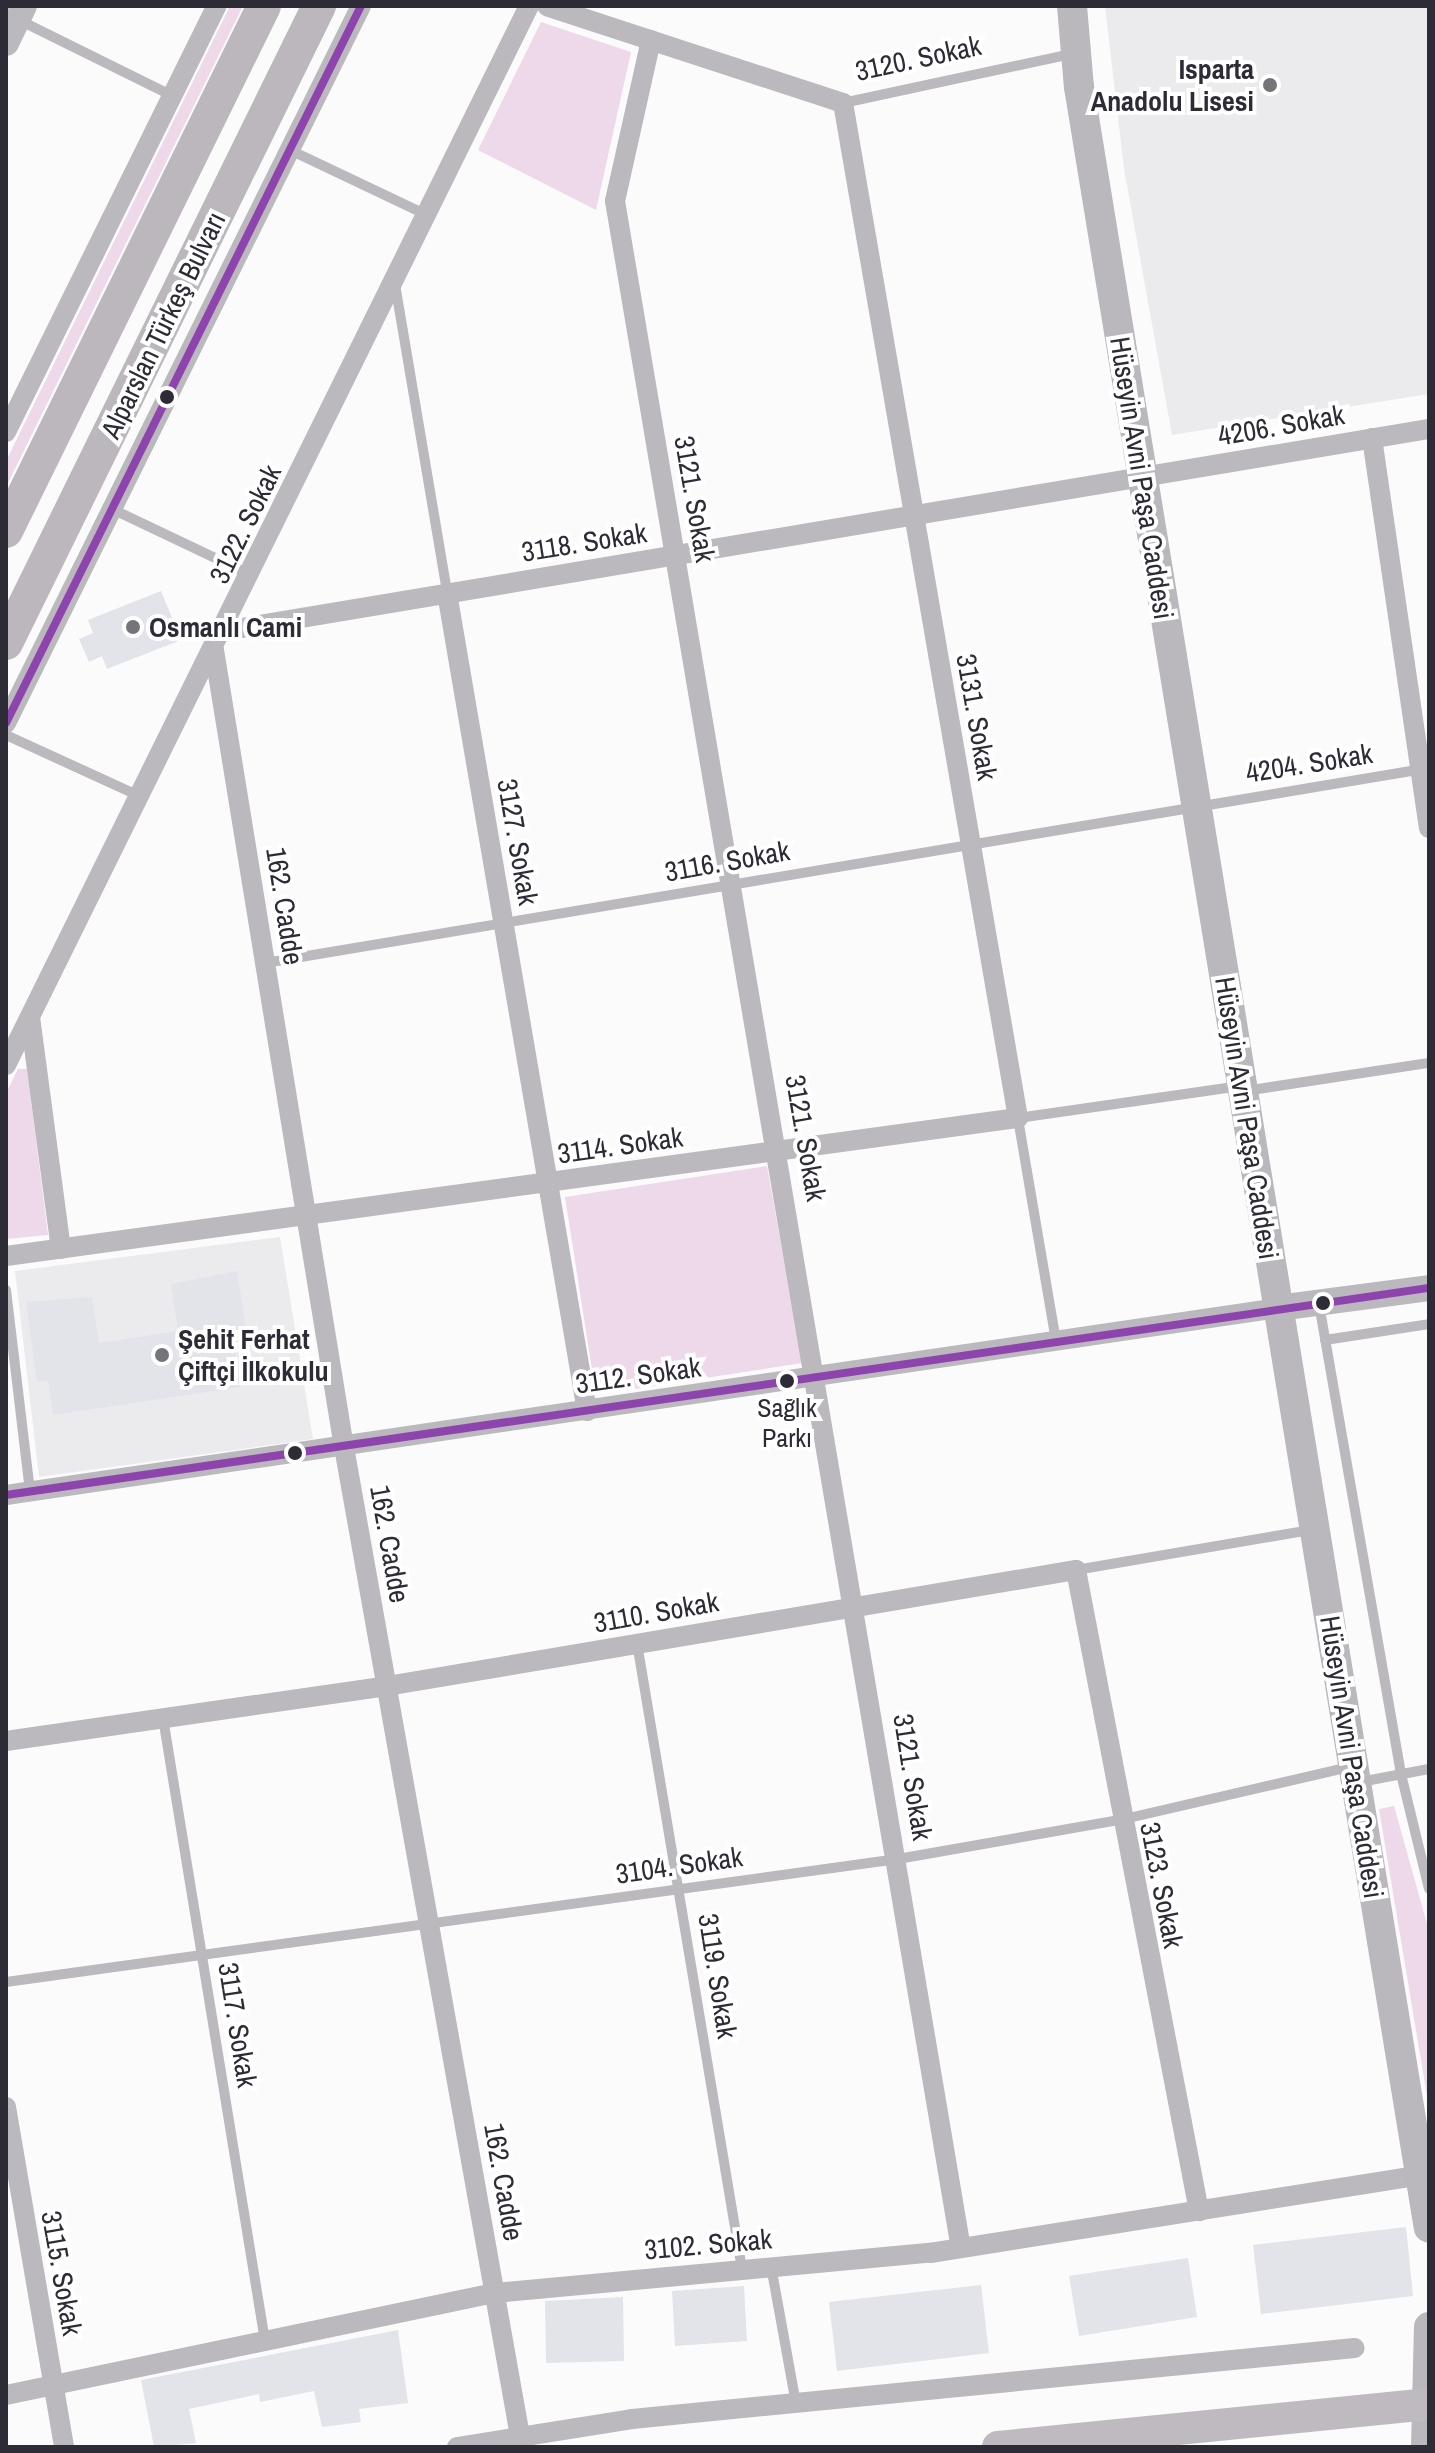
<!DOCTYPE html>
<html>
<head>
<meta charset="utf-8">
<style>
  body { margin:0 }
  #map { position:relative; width:1435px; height:2453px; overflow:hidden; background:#fbfbfb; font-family:"Archivo Narrow",sans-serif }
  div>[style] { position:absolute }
  .built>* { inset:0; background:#ebebee }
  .green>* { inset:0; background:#eed9ea }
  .building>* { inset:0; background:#e2e4e9 }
  .service>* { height:10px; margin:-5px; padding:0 5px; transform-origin:5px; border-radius:5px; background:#bbb8be }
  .minor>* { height:20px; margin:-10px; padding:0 10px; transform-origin:10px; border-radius:10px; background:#bbb8be }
  .tertiary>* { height:26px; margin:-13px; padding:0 13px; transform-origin:13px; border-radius:13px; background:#bbb8be }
  .secondary>* { height:30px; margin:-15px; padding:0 15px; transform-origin:15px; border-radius:15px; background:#bab7bd }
  .primary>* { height:32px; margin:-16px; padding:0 16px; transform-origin:16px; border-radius:16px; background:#bfbac0 }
  .trunk>* { height:34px; margin:-17px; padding:0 17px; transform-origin:17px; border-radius:17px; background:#bcb7bd }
  .bus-1>* { height:8px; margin:-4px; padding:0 4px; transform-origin:4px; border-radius:4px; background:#8e44ad }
  .dots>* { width:22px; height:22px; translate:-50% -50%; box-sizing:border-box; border:4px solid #fff; border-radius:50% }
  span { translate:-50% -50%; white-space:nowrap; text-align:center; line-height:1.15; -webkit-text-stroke:8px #fff; paint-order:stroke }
  .bus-label { font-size:26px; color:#2d2b36 }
  .street-label { font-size:28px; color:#2d2b36 }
  .poi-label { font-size:28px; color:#2d2b36; font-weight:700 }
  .right { translate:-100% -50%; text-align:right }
  .left { translate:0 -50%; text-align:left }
  .frame { position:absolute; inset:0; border:8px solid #2d2b36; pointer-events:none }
</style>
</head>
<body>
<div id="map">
  <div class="built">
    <div style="clip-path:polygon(1105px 6px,1429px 6px,1429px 394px,1172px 435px,1124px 169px)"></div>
    <div style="clip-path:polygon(280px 1237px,313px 1439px,39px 1477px,15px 1271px)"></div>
  </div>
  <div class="green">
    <div style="clip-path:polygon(230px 6px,243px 6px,6px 487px,6px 461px)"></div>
    <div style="clip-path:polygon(541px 22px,631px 52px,596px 210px,478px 150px)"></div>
    <div style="clip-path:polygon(18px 1069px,27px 1069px,48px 1235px,6px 1239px,6px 1093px)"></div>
    <div style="clip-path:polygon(767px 1166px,802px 1363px,596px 1395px,565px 1197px)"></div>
    <div style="clip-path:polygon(1394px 1806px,1429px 1931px,1429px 2108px,1379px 1809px)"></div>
  </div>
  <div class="building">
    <div style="clip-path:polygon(161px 591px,181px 640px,107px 669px,102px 656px,89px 662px,79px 639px,93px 633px,88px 620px)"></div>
    <div style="clip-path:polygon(237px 1271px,249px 1348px,235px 1350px,240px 1387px,53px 1415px,48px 1380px,37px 1382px,26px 1302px,92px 1297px,99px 1343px,178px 1331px,171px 1284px)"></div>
    <div style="clip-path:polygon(1406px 2227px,1413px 2296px,1261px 2314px,1253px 2245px)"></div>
    <div style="clip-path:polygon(1188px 2258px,1197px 2317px,1079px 2336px,1069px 2276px)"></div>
    <div style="clip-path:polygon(981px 2285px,989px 2353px,837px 2371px,829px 2302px)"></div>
    <div style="clip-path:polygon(744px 2286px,747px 2341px,675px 2346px,672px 2291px)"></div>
    <div style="clip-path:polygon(623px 2297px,624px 2361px,546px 2363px,545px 2301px)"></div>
    <div style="clip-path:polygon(398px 2330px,408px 2403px,359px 2409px,361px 2422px,322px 2427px,314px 2391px,260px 2402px,259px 2394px,189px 2409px,196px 2443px,154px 2447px,141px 2380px)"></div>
  </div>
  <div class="service">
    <div style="left:19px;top:20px;width:172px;rotate:26.3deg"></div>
    <div style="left:843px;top:103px;width:234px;rotate:-12.1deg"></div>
    <div style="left:290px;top:150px;width:152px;rotate:25.4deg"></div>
    <div style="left:395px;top:284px;width:313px;rotate:80.4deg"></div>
    <div style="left:112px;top:509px;width:152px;rotate:25.4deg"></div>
    <div style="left:6px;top:735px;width:146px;rotate:24.6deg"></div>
    <div style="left:265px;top:963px;width:1174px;rotate:-9.51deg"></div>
    <div style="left:1245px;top:1091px;width:186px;rotate:-8.7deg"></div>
    <div style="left:6px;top:1290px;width:203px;rotate:83.2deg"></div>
    <div style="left:1319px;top:1304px;width:477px;rotate:80.1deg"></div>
    <div style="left:1401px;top:1774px;width:118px;rotate:76.3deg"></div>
    <div style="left:1325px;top:1340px;width:105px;rotate:-8.7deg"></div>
    <div style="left:1056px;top:1341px;width:226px;rotate:-99.7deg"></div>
    <div style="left:1018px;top:1118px;width:223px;rotate:-8.2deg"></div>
    <div style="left:1076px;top:1570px;width:237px;rotate:-9.7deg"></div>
    <div style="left:637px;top:1643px;width:635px;rotate:80.48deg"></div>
    <div style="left:163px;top:1718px;width:631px;rotate:80.7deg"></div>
    <div style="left:1360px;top:1782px;width:70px;rotate:-10.7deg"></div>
    <div style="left:6px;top:1982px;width:900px;rotate:-7.85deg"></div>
    <div style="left:898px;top:1859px;width:225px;rotate:-10deg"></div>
    <div style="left:1120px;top:1820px;width:236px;rotate:-13deg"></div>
    <div style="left:771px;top:2266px;width:139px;rotate:79.7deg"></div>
  </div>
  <div class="minor">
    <div style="left:651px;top:40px;width:165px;rotate:102.6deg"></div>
    <div style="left:615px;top:201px;width:2076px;rotate:80.41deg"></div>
    <div style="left:6px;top:432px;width:475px;rotate:-63.7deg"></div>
    <div style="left:1372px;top:438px;width:394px;rotate:81.7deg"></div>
    <div style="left:447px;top:593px;width:830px;rotate:80.29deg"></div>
    <div style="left:224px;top:631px;width:1222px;rotate:-9.52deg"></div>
    <div style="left:214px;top:650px;width:808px;rotate:80.74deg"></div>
    <div style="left:344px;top:1447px;width:1016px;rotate:79.91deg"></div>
    <div style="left:6px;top:723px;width:800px;rotate:-63.66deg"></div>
    <div style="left:30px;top:1017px;width:234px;rotate:82.4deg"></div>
    <div style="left:6px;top:1065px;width:1181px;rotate:-63.72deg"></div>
    <div style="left:6px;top:1256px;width:1021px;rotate:-7.77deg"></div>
    <div style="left:1018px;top:1118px;width:1030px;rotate:-99.78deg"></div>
    <div style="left:843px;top:103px;width:311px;rotate:-161.9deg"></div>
    <div style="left:6px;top:1495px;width:1286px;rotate:-8.36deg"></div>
    <div style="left:6px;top:1741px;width:385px;rotate:-8.2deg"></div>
    <div style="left:387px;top:1686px;width:699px;rotate:-9.56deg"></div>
    <div style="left:1076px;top:1570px;width:653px;rotate:79.14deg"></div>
    <div style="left:6px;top:2107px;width:345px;rotate:80.3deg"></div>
    <div style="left:6px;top:2395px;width:500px;rotate:-11.8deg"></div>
    <div style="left:495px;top:2293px;width:437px;rotate:-5.3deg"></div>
    <div style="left:930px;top:2253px;width:496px;rotate:-9deg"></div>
    <div style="left:457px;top:2447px;width:177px;rotate:-9.1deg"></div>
    <div style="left:632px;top:2419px;width:726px;rotate:-5.61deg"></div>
  </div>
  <div class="tertiary">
    <div style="left:6px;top:43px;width:41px;rotate:-64.1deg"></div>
    <div style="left:1278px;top:1308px;width:152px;rotate:-7.5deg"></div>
  </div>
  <div class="secondary">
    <div style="left:1072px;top:6px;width:81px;rotate:85.1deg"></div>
    <div style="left:1079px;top:87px;width:2169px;rotate:80.72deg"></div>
    <div style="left:1426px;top:2447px;width:120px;rotate:-88.6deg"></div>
  </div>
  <div class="primary">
    <div style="left:998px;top:2447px;width:433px;rotate:-5.7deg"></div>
  </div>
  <div class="trunk">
    <div style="left:6px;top:531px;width:585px;rotate:-63.83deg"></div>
    <div style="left:6px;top:643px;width:710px;rotate:-63.83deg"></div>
  </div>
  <div class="bus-1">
    <div style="left:6px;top:723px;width:800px;rotate:-63.66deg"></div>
    <div style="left:6px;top:1495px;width:1438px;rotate:-8.28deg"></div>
  </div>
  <div class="dots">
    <div style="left:1270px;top:85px;background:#75747b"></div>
    <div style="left:167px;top:397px;background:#2d2b36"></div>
    <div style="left:133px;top:627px;background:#75747b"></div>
    <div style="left:1323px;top:1303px;background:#2d2b36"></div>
    <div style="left:162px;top:1355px;background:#75747b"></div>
    <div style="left:787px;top:1381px;background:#2d2b36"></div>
    <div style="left:295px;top:1453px;background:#2d2b36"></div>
  </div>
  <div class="bus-label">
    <span style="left:787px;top:1423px">Sağlık<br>Parkı</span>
  </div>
  <div class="street-label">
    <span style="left:918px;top:58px;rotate:-12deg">3120. Sokak</span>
    <span style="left:163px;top:325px;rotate:-64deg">Alparslan Türkeş Bulvarı</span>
    <span style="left:1281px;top:425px;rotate:-10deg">4206. Sokak</span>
    <span style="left:1142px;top:478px;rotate:81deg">Hüseyin Avni Paşa Caddesi</span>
    <span style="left:695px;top:499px;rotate:80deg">3121. Sokak</span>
    <span style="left:245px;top:524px;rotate:-64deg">3122. Sokak</span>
    <span style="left:584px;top:542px;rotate:-9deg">3118. Sokak</span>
    <span style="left:977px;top:717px;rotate:80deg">3131. Sokak</span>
    <span style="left:1309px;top:763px;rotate:-9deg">4204. Sokak</span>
    <span style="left:518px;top:842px;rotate:80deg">3127. Sokak</span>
    <span style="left:727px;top:861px;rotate:-10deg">3116. Sokak</span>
    <span style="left:285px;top:906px;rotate:81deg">162. Cadde</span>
    <span style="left:1247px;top:1118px;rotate:81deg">Hüseyin Avni Paşa Caddesi</span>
    <span style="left:806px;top:1138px;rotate:80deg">3121. Sokak</span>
    <span style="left:620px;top:1145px;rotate:-8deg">3114. Sokak</span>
    <span style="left:638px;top:1375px;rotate:-8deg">3112. Sokak</span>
    <span style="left:390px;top:1544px;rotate:80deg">162. Cadde</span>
    <span style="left:656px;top:1612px;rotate:-10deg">3110. Sokak</span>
    <span style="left:1352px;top:1757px;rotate:81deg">Hüseyin Avni Paşa Caddesi</span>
    <span style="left:913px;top:1777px;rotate:81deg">3121. Sokak</span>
    <span style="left:679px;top:1865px;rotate:-8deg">3104. Sokak</span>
    <span style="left:1162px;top:1885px;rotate:79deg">3123. Sokak</span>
    <span style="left:718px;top:1976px;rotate:81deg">3119. Sokak</span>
    <span style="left:238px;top:2025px;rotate:81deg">3117. Sokak</span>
    <span style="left:504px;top:2182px;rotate:80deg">162. Cadde</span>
    <span style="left:708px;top:2244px;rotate:-5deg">3102. Sokak</span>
    <span style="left:62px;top:2273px;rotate:80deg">3115. Sokak</span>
  </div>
  <div class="poi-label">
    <span class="right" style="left:1254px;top:85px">Isparta<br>Anadolu Lisesi</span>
    <span class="left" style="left:149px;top:627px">Osmanlı Cami</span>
    <span class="left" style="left:178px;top:1355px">Şehit Ferhat<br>Çiftçi İlkokulu</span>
  </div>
  <div class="frame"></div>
</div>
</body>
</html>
